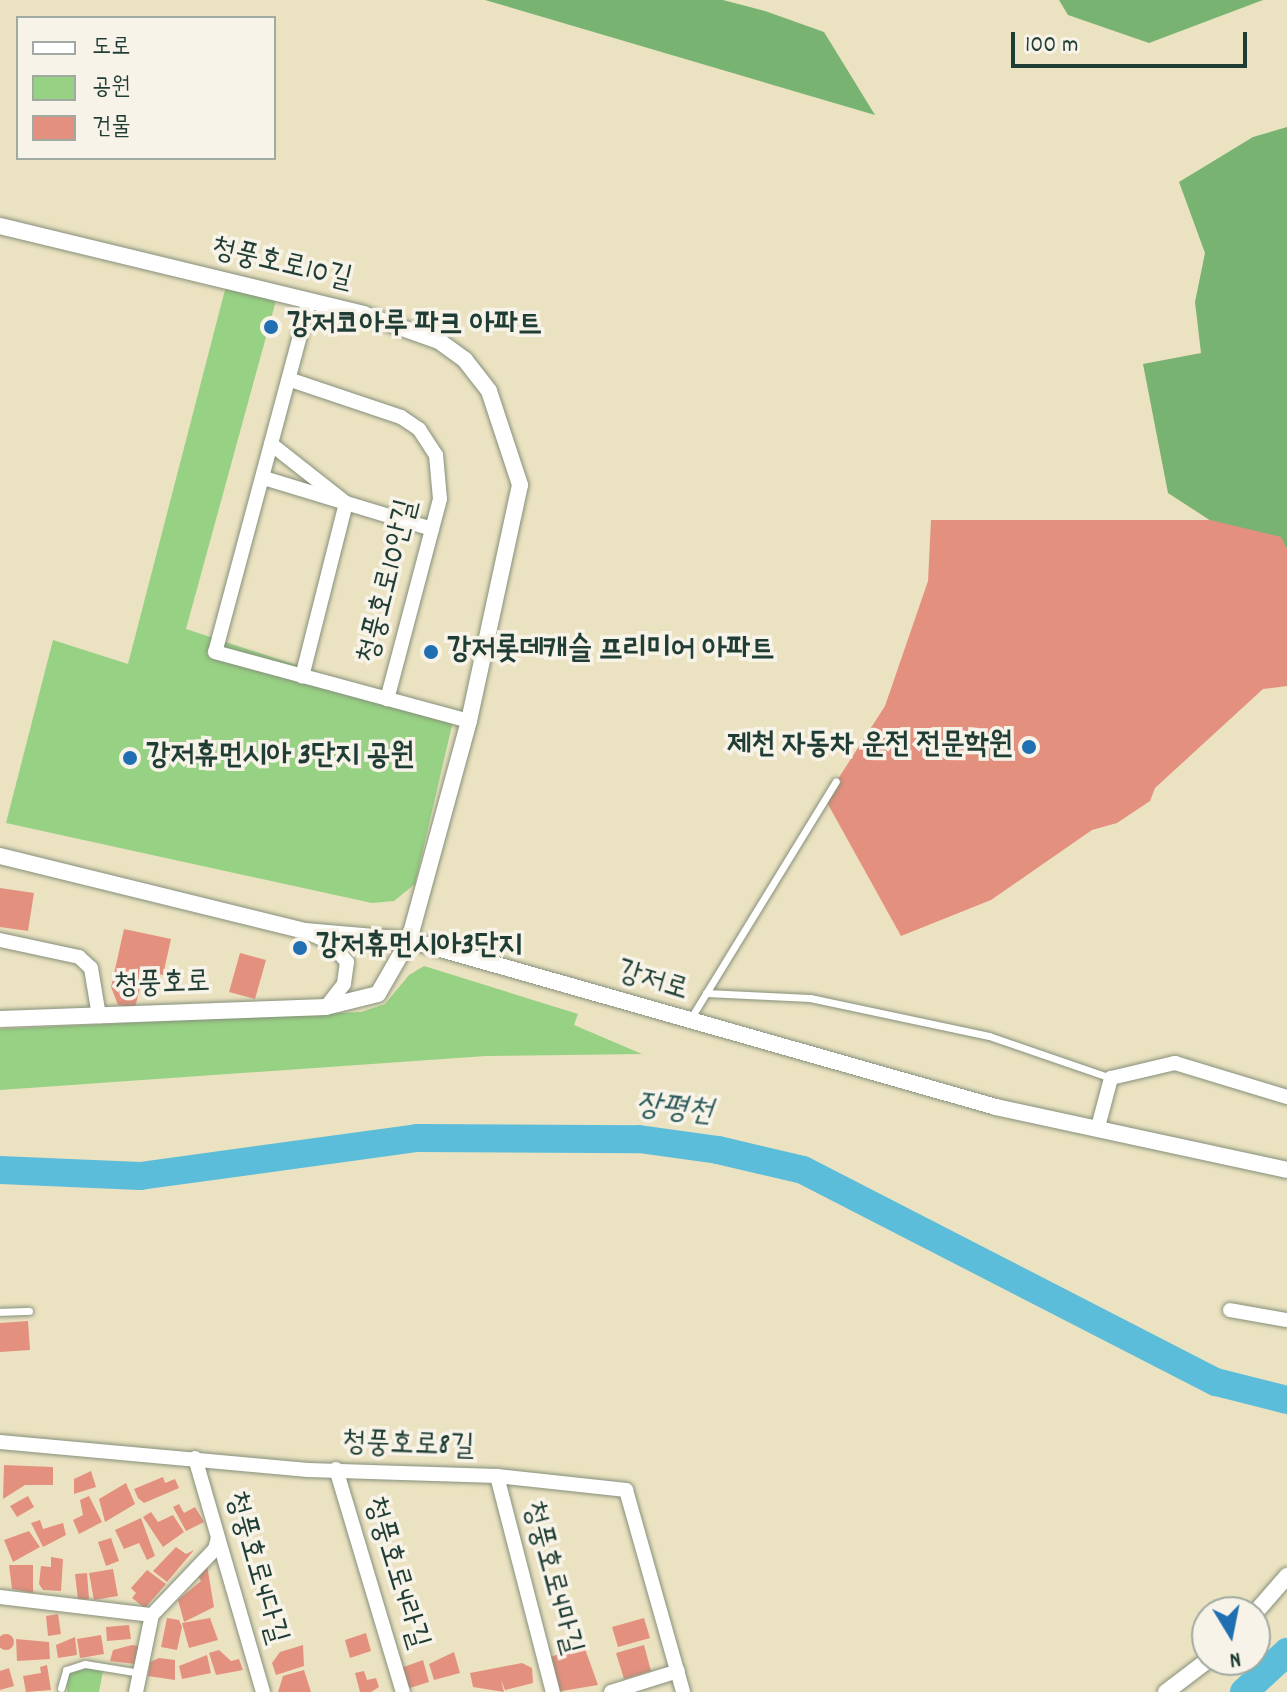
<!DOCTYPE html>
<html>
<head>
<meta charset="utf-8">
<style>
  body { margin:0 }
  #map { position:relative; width:1287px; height:1692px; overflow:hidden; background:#ebe2c1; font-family:Dekko,"Poor Story",sans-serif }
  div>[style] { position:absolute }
  .green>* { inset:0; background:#97d184 }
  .forest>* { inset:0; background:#79b372 }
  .river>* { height:28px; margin:-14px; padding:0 14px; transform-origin:14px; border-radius:14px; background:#5bbdd9 }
  .building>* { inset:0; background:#e4907f }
  .round { border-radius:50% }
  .roads { filter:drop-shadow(0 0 2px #85907a) drop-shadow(0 0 2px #85907a) }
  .service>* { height:7px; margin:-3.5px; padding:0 3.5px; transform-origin:3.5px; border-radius:3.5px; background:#fff }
  .minor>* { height:14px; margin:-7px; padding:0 7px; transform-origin:7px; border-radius:7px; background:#fff }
  .tertiary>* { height:16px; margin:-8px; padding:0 8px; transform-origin:8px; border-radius:8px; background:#fff }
  .dots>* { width:22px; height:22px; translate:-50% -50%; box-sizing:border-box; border:4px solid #f7f3e8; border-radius:50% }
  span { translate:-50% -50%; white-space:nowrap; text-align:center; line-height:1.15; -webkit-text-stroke:7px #f7f3e8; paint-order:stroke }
  .street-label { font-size:30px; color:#1f3d34 }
  .poi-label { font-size:30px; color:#1f3d34; font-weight:700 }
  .left { translate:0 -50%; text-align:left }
  .right { translate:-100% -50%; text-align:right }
  .water-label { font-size:32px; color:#2e5d5d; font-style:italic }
  .legend { position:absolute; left:16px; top:16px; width:260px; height:144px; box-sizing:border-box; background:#f7f3e8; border:2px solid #a1aaa0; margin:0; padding:10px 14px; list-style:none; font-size:24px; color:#1f3d34 }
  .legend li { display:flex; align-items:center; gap:16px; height:40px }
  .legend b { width:40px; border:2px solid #a1aaa0 }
  .north { position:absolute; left:1191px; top:1596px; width:80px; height:80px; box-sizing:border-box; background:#f7f3e8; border:2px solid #a1aaa0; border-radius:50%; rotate:170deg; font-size:22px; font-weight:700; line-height:32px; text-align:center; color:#1f3d34 }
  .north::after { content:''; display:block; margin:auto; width:28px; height:36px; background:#1f6fb2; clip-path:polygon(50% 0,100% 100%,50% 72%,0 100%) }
  .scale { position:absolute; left:1011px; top:32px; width:236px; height:36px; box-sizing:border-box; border:4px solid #1f3d34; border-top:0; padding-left:10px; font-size:24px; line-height:28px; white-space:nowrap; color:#1f3d34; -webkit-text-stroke:6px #f7f3e8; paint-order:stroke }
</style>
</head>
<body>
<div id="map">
  <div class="green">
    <div style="clip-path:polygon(227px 282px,278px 293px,186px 629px,454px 717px,415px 884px,394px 901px,372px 903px,6px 823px,53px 640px,128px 664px)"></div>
    <div style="clip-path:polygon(424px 966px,578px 1014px,574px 1025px,642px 1054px,486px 1056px,0 1090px,0 1029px,361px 1012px,385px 1004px,409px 975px)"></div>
    <div style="clip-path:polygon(87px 1667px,103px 1671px,99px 1692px,67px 1692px,68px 1674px)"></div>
  </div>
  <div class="forest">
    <div style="clip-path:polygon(485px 0,723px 0,765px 11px,824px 32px,875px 115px)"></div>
    <div style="clip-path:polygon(1059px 0,1263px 0,1149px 43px,1068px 15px)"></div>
    <div style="clip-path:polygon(1287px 127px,1287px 548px,1231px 534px,1168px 493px,1143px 364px,1201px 353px,1195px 302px,1205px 253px,1179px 182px,1253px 137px)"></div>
  </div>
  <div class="river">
    <div style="left:0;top:1170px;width:140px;rotate:2.5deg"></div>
    <div style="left:140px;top:1176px;width:280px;rotate:-7.8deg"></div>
    <div style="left:417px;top:1138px;width:222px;rotate:0.3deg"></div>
    <div style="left:639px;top:1139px;width:80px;rotate:7.9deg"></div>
    <div style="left:718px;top:1150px;width:87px;rotate:13.2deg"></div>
    <div style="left:803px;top:1170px;width:464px;rotate:27.2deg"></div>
    <div style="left:1216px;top:1382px;width:73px;rotate:14.2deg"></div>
    <div style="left:1244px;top:1692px;width:59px;rotate:-42.9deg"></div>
  </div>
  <div class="building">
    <div style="clip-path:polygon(931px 520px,1210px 520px,1281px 537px,1287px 549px,1287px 686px,1263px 689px,1155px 788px,1150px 801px,1117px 823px,1092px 830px,991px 900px,901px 936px,825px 799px,885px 706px,928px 581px)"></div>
    <div style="clip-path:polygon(0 888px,34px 893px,28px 931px,0 927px)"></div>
    <div style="clip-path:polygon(124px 929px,171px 939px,163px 975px,144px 971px,135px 1008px,118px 1005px,111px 987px)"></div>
    <div style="clip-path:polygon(240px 953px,266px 960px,255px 999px,229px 992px)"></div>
    <div style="clip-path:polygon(28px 1321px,30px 1350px,0 1352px,0 1323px)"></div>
    <div style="clip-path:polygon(4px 1465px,53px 1467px,53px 1485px,25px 1485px,3px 1499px)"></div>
    <div style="clip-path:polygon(91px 1471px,96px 1487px,74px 1494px,74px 1479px)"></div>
    <div style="clip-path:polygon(163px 1477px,165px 1483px,175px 1479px,179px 1488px,144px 1503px,138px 1498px,134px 1489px)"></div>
    <div style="clip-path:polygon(126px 1483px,135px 1504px,105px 1522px,99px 1499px)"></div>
    <div style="clip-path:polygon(28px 1496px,34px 1507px,17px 1517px,10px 1506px)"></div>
    <div style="clip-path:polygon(89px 1496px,102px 1522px,79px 1534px,73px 1520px,83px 1515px,80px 1500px)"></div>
    <div style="clip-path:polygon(179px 1504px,184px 1513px,195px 1507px,204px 1522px,186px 1531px,173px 1507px)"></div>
    <div style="clip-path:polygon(151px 1512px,158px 1522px,173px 1515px,184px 1532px,163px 1547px,143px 1517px)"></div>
    <div style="clip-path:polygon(141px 1518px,155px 1556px,147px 1560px,139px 1543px,124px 1549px,115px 1530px)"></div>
    <div style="clip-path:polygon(40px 1520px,43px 1529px,63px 1523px,66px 1535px,43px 1547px,31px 1523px)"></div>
    <div style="clip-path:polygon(29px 1531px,40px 1547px,13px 1562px,4px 1540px)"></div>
    <div style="clip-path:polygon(111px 1538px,119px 1561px,106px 1566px,98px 1542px)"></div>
    <div style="clip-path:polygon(176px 1547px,186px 1554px,194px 1550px,167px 1582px,153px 1571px)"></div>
    <div style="clip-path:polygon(51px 1557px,63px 1559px,61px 1591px,43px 1590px,39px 1584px,41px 1566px,51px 1567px)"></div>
    <div style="clip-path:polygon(9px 1565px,33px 1565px,33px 1593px,12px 1589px)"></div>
    <div style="clip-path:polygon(207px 1565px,214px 1607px,184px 1622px,178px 1600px,201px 1581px,198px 1576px)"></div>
    <div style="clip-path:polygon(113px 1569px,118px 1596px,94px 1600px,89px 1573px)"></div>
    <div style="clip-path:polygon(147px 1570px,166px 1584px,145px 1608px,132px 1598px,136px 1593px,131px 1588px)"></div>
    <div style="clip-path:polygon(87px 1573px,89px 1599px,78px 1600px,75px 1574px)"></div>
    <div style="clip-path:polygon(58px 1614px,61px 1634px,48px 1636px,46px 1616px)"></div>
    <div style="clip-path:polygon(167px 1618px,179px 1620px,182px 1627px,177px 1650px,161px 1647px)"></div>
    <div style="clip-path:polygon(210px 1618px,218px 1640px,189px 1648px,182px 1623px)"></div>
    <div style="clip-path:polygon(644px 1618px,650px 1638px,618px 1647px,612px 1627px)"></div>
    <div style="clip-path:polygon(129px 1625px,131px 1639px,107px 1641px,106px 1627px)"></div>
    <div style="clip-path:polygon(366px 1633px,371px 1651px,350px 1658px,345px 1640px)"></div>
    <div class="round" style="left:-2px;top:1634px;width:16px;height:16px"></div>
    <div style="clip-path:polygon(101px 1635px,104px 1654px,80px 1658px,77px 1639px)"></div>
    <div style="clip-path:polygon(75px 1637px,77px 1655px,58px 1658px,56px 1645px)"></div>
    <div style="clip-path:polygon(16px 1639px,49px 1642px,50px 1659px,17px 1661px)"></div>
    <div style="clip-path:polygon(132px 1645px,139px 1646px,135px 1664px,110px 1661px,113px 1650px)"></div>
    <div style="clip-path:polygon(303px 1645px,304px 1666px,276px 1675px,272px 1663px,280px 1652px)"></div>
    <div style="clip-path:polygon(644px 1645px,651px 1671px,624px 1679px,616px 1653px)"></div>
    <div style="clip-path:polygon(584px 1646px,598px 1685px,556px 1692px,547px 1658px)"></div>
    <div style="clip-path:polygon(219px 1650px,231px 1661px,239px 1659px,243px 1670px,216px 1675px,209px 1653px)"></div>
    <div style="clip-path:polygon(454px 1652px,460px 1673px,434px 1680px,429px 1664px)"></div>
    <div style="clip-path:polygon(207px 1655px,211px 1673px,182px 1679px,179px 1666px)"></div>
    <div style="clip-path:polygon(159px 1658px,175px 1660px,175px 1680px,148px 1676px,150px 1662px)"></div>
    <div style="clip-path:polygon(423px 1660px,429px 1682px,400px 1691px,401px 1668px)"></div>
    <div style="clip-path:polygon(522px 1663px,532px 1668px,533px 1683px,505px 1690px,501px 1680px,504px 1692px,473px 1687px,470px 1673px)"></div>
    <div style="clip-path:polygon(47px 1665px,51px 1690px,26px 1692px,23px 1676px,41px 1673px,40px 1667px)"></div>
    <div style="clip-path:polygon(9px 1668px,14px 1686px,0 1690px,0 1671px)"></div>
    <div style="clip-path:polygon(304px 1670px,311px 1692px,278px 1692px,283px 1676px)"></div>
    <div style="clip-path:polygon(364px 1671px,367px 1680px,376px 1678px,379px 1687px,371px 1692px,360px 1692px,355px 1673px)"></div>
  </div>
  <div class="roads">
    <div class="service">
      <div style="left:706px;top:993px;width:104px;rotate:2.8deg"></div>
      <div style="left:810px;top:998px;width:183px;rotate:12deg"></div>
      <div style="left:989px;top:1036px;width:129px;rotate:19deg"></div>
      <div style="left:689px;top:1021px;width:281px;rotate:-58.5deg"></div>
      <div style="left:0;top:1312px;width:29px;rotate:-2deg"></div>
      <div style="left:61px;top:1688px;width:19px;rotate:-74deg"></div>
      <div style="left:66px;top:1670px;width:20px;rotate:-18deg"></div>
      <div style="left:85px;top:1664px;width:56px;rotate:9.3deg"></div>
    </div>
    <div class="minor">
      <div style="left:309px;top:302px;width:362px;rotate:105deg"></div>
      <div style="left:215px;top:652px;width:263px;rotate:15.2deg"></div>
      <div style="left:291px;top:380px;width:116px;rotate:18.6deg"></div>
      <div style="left:401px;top:417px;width:22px;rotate:34deg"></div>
      <div style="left:419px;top:429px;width:31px;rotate:57deg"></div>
      <div style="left:436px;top:455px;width:44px;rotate:84.8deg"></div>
      <div style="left:440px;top:499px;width:207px;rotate:104.8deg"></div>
      <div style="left:271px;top:444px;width:95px;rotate:38.2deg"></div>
      <div style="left:346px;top:503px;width:90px;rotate:16.8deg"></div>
      <div style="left:264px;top:478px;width:86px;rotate:17deg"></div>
      <div style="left:346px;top:503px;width:179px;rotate:104.2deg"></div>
      <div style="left:309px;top:933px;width:24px;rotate:24deg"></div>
      <div style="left:331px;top:943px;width:25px;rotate:50deg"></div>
      <div style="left:347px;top:962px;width:22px;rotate:98deg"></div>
      <div style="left:344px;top:984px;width:29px;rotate:128deg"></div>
      <div style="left:0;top:940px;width:81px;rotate:12.1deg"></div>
      <div style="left:79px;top:957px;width:16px;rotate:43deg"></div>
      <div style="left:91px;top:968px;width:49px;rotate:80.5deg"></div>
      <div style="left:1098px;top:1127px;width:51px;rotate:-75.1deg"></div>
      <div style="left:1111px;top:1078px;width:66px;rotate:-13.2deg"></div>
      <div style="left:1175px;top:1063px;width:117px;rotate:16.9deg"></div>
      <div style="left:1230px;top:1310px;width:58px;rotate:10deg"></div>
      <div style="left:0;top:1442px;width:309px;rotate:5.2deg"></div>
      <div style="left:308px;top:1470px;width:189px;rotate:1.8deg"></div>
      <div style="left:497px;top:1476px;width:130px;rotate:6.2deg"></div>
      <div style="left:626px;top:1490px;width:210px;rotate:74.2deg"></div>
      <div style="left:195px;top:1458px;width:244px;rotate:73.8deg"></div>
      <div style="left:336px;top:1469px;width:233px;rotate:73.3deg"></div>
      <div style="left:497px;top:1476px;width:223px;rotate:75.5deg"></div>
      <div style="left:0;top:1597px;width:153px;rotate:6.8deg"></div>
      <div style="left:136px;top:1692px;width:79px;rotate:-78.3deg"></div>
      <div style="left:152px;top:1615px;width:91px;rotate:-46.3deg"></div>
      <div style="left:215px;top:1549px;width:11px;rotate:-75deg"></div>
      <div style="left:611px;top:1692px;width:70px;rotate:-17.4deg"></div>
    </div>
    <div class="tertiary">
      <div style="left:0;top:226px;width:374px;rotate:13.6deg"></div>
      <div style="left:363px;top:314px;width:81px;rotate:19.6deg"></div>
      <div style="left:439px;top:341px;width:32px;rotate:36deg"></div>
      <div style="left:465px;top:360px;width:39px;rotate:52deg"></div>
      <div style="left:489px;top:391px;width:99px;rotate:71.7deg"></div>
      <div style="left:520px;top:485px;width:241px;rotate:102.2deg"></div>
      <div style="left:469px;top:721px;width:227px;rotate:105.3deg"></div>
      <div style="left:409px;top:940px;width:62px;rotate:119.9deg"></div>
      <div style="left:378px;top:994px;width:54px;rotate:166deg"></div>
      <div style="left:326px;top:1007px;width:326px;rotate:177.9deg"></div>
      <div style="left:0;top:856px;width:314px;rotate:13.8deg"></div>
      <div style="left:305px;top:931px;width:104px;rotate:4.9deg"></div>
      <div style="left:409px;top:940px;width:610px;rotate:15.88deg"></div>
      <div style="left:996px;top:1107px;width:298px;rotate:12.2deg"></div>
      <div style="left:1255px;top:1613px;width:49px;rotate:-49.1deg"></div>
      <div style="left:1166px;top:1692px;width:53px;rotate:-37.3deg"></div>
    </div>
  </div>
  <div class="dots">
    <div style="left:271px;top:327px;background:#1f6fb2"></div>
    <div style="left:431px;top:652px;background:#1f6fb2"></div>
    <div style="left:1029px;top:747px;background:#1f6fb2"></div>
    <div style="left:130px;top:758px;background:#1f6fb2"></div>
    <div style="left:300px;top:948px;background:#1f6fb2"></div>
  </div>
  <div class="street-label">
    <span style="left:281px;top:266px;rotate:13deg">청풍호로10길</span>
    <span style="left:390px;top:582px;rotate:-76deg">청풍호로10안길</span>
    <span style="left:652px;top:983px;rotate:17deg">강저로</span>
    <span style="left:162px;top:986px;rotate:-2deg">청풍호로</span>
    <span style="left:408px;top:1447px;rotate:2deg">청풍호로8길</span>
    <span style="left:254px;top:1568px;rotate:74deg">청풍호로4다길</span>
    <span style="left:394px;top:1573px;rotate:73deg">청풍호로4라길</span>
    <span style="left:550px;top:1578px;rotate:75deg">청풍호로4마길</span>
  </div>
  <div class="poi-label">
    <span class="left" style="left:287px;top:327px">강저코아루 파크 아파트</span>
    <span class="left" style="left:447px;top:652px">강저롯데캐슬 프리미어 아파트</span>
    <span class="right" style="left:1013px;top:747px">제천 자동차 운전 전문학원</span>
    <span class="left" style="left:146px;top:758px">강저휴먼시아 3단지 공원</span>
    <span class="left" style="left:316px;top:948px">강저휴먼시아3단지</span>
  </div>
  <div class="water-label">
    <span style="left:674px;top:1111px;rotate:6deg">장평천</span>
  </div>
  <ul class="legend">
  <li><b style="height:10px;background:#fff"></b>도로</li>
  <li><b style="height:22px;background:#97d184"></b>공원</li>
  <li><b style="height:22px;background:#e4907f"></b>건물</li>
  </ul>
  <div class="north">N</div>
  <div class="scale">100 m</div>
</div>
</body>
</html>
